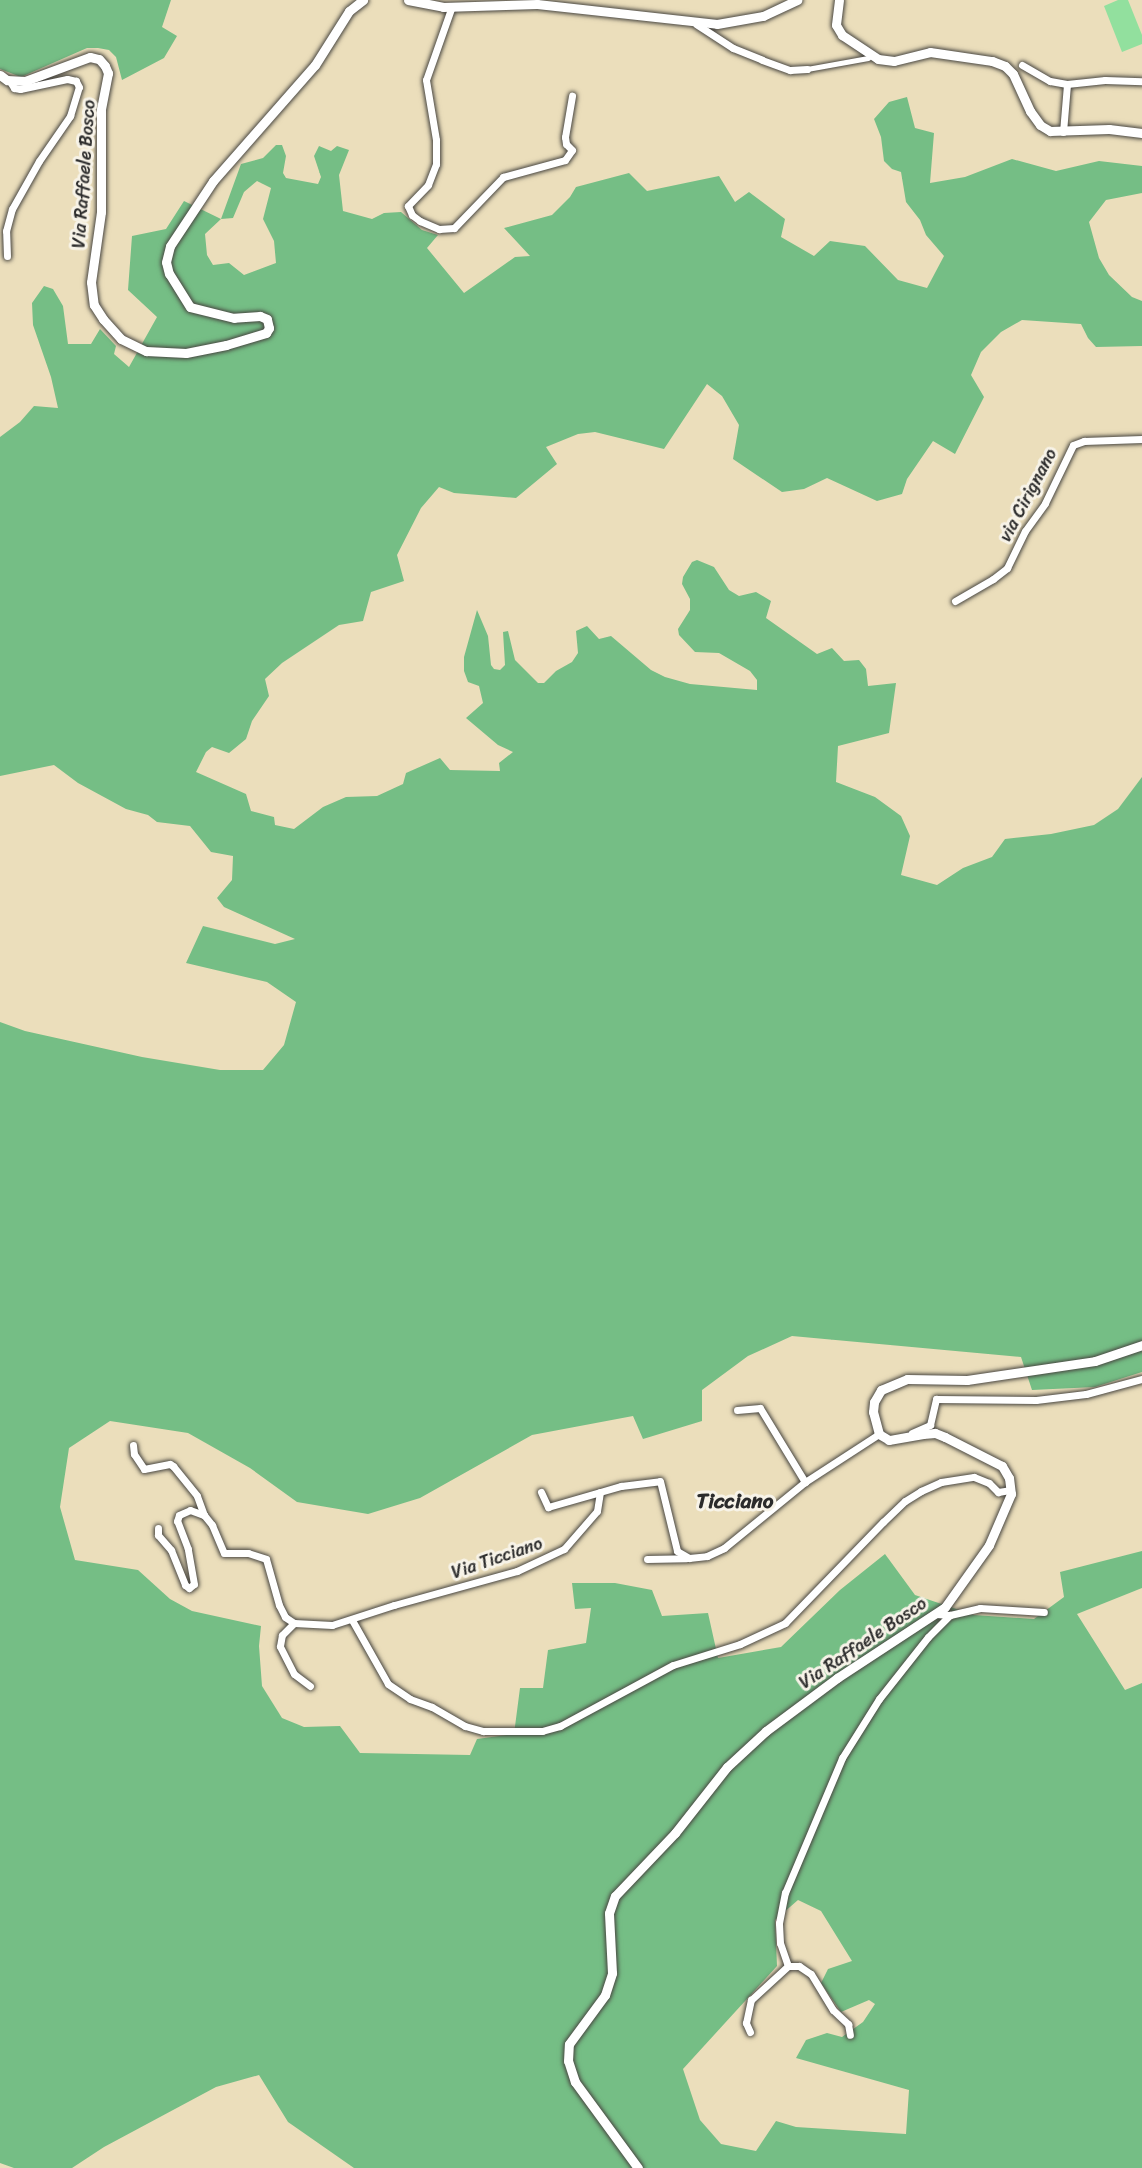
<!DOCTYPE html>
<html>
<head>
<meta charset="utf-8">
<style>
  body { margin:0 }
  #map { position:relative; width:1142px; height:2168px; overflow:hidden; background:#ebdebb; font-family:Sriracha,sans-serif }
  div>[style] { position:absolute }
  .green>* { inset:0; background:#92e09e }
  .forest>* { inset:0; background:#75be85 }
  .roads { filter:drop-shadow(0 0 2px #484641) drop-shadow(0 0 2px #484641) }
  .pedestrian>* { height:5px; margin:-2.5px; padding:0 2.5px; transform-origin:2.5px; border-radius:2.5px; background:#fff }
  .minor>* { height:7px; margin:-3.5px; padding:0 3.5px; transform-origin:3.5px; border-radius:3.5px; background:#fff }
  .tertiary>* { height:9px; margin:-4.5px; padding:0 4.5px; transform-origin:4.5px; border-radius:4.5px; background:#fff }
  span { translate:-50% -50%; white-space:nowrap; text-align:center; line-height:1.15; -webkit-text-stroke:6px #f7f3e8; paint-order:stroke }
  .street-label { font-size:18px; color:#2b2b2b }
  .quarter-label { font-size:21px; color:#2b2b2b; font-weight:700 }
</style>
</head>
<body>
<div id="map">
  <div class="green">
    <div style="clip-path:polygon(1118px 0,1128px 0,1142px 35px,1142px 44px,1122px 52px,1104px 6px)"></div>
  </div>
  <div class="forest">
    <div style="clip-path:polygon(0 0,171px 0,162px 27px,177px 36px,164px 58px,122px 80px,116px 57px,109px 50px,98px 48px,87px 48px,21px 77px,0 69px)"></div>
    <div style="clip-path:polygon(evenodd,907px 97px,915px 128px,934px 133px,930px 183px,965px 177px,1012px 159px,1056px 171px,1099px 161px,1142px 166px,1142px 193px,1106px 200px,1089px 222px,1099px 258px,1109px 275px,1132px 297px,1142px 301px,1142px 346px,1096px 347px,1088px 338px,1081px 324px,1022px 320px,1001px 332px,981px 352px,971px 375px,984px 397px,955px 454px,933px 441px,907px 479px,902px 494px,877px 501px,827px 478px,804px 489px,782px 492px,733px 459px,739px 425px,722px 396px,707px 384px,664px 449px,595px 432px,578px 434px,546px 447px,557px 464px,516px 498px,454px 493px,439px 487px,421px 508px,397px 555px,404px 581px,371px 592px,363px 621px,339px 625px,282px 663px,265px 679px,269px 696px,252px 721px,246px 739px,229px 753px,212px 747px,206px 752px,196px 772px,246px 794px,251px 811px,274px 817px,275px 825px,294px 829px,323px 807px,346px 797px,377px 796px,403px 784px,406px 773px,440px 758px,450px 770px,500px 771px,499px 763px,513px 752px,498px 745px,466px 718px,483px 703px,479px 686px,468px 682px,464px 671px,464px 657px,477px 610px,488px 636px,491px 665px,494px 669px,500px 670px,505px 665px,503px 632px,508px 631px,515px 660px,538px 683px,544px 683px,556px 671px,572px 662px,578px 653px,576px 631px,587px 626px,599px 639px,611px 636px,651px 670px,665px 677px,690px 684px,757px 690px,757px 680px,750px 671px,719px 653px,695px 652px,679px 635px,678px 629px,690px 610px,690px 599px,682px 584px,683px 577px,692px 562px,697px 560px,714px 567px,729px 590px,739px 596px,756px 592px,771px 601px,766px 618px,817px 654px,832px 648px,844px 661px,859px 660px,866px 669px,868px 686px,896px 683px,889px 733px,838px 746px,836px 782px,875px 797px,901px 816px,910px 836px,901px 875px,937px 885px,963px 868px,992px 857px,1005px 839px,1051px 834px,1094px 825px,1118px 809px,1142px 777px,1142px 1372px,1095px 1387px,1032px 1390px,1021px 1357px,792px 1336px,748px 1356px,702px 1390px,702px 1421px,643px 1439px,633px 1416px,532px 1435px,420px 1498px,368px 1514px,297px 1502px,250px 1468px,188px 1433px,110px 1421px,69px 1448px,60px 1507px,75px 1560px,138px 1570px,170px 1599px,192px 1611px,261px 1626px,259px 1646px,262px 1686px,282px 1718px,304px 1727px,340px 1726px,360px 1753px,470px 1755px,477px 1739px,514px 1734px,520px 1688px,543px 1688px,548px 1650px,586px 1643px,591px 1608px,575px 1609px,572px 1583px,615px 1583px,652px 1590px,662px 1616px,708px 1613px,718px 1658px,781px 1647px,840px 1590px,885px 1554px,915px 1595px,974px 1615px,1034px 1619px,1064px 1597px,1060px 1572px,1142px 1551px,1142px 1588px,1077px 1614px,1125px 1690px,1142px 1683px,1142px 2168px,354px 2168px,288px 2122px,259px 2075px,216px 2087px,104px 2147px,72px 2168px,14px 2168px,0 2163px,0 1022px,25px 1031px,142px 1057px,220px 1070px,263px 1070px,284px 1045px,296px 1002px,267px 982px,186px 963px,203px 926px,275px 944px,295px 939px,224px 907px,217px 898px,232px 880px,233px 856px,211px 852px,190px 826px,157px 822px,148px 815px,126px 809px,78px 783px,54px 765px,0 776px,0 437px,20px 422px,34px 406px,58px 408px,51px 377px,33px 325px,32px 303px,44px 286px,53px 289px,63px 306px,68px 344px,91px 344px,100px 329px,116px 346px,114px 354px,129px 367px,157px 317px,128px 290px,132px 236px,166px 229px,184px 201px,221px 219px,241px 164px,263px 158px,276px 145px,282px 145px,286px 156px,283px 173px,286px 178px,318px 184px,321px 177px,314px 156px,319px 146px,331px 151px,337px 146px,349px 150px,339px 175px,343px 211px,372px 219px,384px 213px,401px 212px,422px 230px,438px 235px,427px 248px,464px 293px,515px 257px,530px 256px,504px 228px,552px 215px,570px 197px,576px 187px,629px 173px,647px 191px,719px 176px,735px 202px,749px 192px,785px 219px,781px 237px,814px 256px,830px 241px,865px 246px,898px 280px,927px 288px,944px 256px,926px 235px,920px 220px,906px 202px,901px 172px,892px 169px,884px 161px,881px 137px,874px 119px,889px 102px,907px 97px,257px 181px,271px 188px,263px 219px,274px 241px,276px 263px,244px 275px,229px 263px,213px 265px,207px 255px,205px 234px,221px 219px,233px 218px,244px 192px,257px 181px,907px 97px,798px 1900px,821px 1911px,852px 1961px,828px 1969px,821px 1983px,841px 2012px,869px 2000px,875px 2004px,863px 2022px,842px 2037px,827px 2033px,806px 2040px,796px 2058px,909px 2090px,906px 2134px,796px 2127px,776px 2121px,756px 2151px,721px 2144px,700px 2120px,683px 2069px,777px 1966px,775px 1920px,798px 1900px)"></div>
  </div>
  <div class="roads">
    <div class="pedestrian">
      <div style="left:807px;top:69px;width:62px;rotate:-10.2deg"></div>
    </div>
    <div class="minor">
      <div style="left:452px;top:6px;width:78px;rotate:109.4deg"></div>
      <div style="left:426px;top:80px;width:61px;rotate:80.5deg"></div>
      <div style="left:436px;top:140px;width:24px;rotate:90deg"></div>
      <div style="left:436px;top:164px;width:22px;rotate:111deg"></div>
      <div style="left:428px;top:185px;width:29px;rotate:134deg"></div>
      <div style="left:408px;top:206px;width:10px;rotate:66deg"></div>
      <div style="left:412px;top:215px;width:10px;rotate:37deg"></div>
      <div style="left:420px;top:221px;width:21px;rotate:23deg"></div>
      <div style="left:439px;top:229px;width:15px;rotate:-4deg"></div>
      <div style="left:454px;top:228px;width:71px;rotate:-46.1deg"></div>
      <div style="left:503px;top:177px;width:64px;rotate:-15.3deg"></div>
      <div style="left:565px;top:160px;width:12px;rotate:-55deg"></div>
      <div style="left:572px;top:150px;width:8px;rotate:-135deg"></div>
      <div style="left:566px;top:144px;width:7px;rotate:-98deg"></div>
      <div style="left:565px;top:137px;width:42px;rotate:-80.3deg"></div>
      <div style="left:696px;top:24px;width:44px;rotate:33deg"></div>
      <div style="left:733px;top:48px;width:31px;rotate:22deg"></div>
      <div style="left:762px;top:60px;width:30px;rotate:20deg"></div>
      <div style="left:790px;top:70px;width:17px;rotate:-3deg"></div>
      <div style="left:1022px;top:65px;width:32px;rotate:30deg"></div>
      <div style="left:1050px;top:81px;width:17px;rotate:10deg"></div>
      <div style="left:1067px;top:84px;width:38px;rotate:-6deg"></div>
      <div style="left:1105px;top:80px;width:37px;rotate:2deg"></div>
      <div style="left:1063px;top:132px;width:48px;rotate:-85.2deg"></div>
      <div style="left:7px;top:256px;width:25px;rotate:-92deg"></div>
      <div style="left:6px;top:231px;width:23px;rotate:-75deg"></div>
      <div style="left:12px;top:209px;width:55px;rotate:-60.6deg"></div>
      <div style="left:39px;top:161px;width:55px;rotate:-55.4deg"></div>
      <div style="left:70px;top:116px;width:30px;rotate:-73deg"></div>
      <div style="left:79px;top:87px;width:7px;rotate:-117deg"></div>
      <div style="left:76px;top:81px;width:9px;rotate:-167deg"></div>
      <div style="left:67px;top:79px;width:48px;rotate:168deg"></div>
      <div style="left:20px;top:89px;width:6px;rotate:-171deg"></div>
      <div style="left:14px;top:88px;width:9px;rotate:-122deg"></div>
      <div style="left:955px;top:601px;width:44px;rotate:-30.1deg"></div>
      <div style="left:993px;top:579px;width:18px;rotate:-38deg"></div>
      <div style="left:1007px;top:568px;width:41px;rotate:-64.1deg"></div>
      <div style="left:1025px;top:531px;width:34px;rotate:-54deg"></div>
      <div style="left:1045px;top:503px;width:64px;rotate:-64.2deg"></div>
      <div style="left:1073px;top:445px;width:12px;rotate:-20deg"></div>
      <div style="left:1084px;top:441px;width:58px;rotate:-2deg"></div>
      <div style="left:737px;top:1410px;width:23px;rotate:-5deg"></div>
      <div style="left:760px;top:1408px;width:87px;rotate:58.7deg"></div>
      <div style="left:912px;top:1433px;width:20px;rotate:-24deg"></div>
      <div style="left:930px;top:1425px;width:27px;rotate:-77deg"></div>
      <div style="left:936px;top:1399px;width:100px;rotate:0.6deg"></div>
      <div style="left:1036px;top:1400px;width:50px;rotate:-6.8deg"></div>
      <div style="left:1086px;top:1394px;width:58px;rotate:-15deg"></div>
      <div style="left:133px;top:1445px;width:9px;rotate:84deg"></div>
      <div style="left:134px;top:1454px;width:18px;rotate:56deg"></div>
      <div style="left:144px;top:1469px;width:26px;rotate:-11deg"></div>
      <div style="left:170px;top:1464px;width:4px;rotate:34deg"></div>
      <div style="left:173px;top:1466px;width:38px;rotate:51deg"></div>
      <div style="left:197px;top:1496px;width:20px;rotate:70deg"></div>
      <div style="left:541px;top:1492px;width:17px;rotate:65deg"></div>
      <div style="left:548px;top:1507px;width:54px;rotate:-16.1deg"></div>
      <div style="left:158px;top:1528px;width:7px;rotate:90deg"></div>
      <div style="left:158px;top:1535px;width:20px;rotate:49deg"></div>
      <div style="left:171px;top:1550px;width:38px;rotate:68deg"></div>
      <div style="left:185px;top:1585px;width:5px;rotate:37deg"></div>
      <div style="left:189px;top:1588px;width:6px;rotate:-39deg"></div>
      <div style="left:194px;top:1584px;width:36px;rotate:-100deg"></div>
      <div style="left:188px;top:1549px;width:30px;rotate:-111deg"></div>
      <div style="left:177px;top:1521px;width:6px;rotate:-72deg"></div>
      <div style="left:179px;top:1515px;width:12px;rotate:-24deg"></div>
      <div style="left:190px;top:1510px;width:15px;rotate:20deg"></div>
      <div style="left:204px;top:1515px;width:13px;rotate:51deg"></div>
      <div style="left:212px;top:1525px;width:30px;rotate:67deg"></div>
      <div style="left:224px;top:1553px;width:24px"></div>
      <div style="left:248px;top:1553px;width:19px;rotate:18deg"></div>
      <div style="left:266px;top:1559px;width:48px;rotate:74.2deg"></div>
      <div style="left:279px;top:1605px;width:13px;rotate:63deg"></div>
      <div style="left:285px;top:1617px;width:11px;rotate:34deg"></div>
      <div style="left:647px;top:1559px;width:39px;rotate:-1deg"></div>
      <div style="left:936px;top:1614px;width:14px;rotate:4deg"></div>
      <div style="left:950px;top:1615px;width:31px;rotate:-13deg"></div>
      <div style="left:980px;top:1608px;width:64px;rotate:3.6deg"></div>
      <div style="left:352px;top:1620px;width:73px;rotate:60.6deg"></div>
      <div style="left:388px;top:1684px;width:27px;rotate:34deg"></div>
      <div style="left:410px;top:1699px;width:23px;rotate:20deg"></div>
      <div style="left:432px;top:1707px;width:38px;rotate:30deg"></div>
      <div style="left:465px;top:1726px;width:19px;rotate:16deg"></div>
      <div style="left:483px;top:1731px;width:59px"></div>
      <div style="left:542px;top:1731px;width:19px;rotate:-16deg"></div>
      <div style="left:560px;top:1726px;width:128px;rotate:-28.4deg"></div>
      <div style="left:673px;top:1665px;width:70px;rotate:-17.4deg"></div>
      <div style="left:740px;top:1644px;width:50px;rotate:-25deg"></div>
      <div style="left:785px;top:1623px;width:141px;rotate:-45.9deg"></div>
      <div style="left:883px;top:1522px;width:30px;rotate:-44deg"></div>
      <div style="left:905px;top:1501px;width:19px;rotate:-32deg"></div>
      <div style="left:921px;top:1491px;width:22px;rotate:-24deg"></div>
      <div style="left:941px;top:1482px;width:33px;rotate:-9deg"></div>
      <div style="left:974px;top:1477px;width:16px;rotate:22deg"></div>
      <div style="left:989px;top:1483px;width:13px;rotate:45deg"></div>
      <div style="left:998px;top:1492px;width:12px;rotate:-9deg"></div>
      <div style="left:310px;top:1686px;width:20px;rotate:-143deg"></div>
      <div style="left:294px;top:1674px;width:31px;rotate:-117deg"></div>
      <div style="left:280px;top:1646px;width:11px;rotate:-80deg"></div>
      <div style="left:282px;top:1635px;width:17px;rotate:-45deg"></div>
      <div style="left:294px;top:1623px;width:38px;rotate:3deg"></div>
      <div style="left:332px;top:1625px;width:65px;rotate:-17.9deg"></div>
      <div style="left:394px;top:1605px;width:128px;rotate:-15.5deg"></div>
      <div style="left:517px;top:1571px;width:52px;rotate:-25.1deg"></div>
      <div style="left:564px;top:1549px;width:50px;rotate:-49deg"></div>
      <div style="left:597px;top:1511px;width:19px;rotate:-81deg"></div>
      <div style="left:600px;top:1492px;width:22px;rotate:-16deg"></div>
      <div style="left:621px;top:1486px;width:39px;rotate:-7deg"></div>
      <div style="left:660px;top:1481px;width:72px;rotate:76.3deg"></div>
      <div style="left:677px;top:1551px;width:14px;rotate:30deg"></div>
      <div style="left:689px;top:1558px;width:18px;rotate:-6deg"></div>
      <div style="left:707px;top:1556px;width:19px;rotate:-25deg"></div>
      <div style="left:724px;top:1548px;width:104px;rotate:-39.2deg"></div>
      <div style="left:805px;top:1482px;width:88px;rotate:-33deg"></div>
      <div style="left:788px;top:1966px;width:11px"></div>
      <div style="left:799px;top:1966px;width:14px;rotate:34deg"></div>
      <div style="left:811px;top:1974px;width:42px;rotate:58.6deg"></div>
      <div style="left:833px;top:2010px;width:21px;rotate:43deg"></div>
      <div style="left:848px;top:2024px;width:11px;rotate:80deg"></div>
      <div style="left:750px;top:2032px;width:10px;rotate:-114deg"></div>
      <div style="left:746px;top:2023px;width:24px;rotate:-78deg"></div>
      <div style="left:751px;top:2000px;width:50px;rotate:-42.6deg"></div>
      <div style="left:788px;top:1966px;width:24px;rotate:-109deg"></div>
      <div style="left:780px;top:1943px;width:20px;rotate:-93deg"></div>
      <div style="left:779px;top:1923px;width:31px;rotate:-79deg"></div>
      <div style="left:785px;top:1893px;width:147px;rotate:-67.1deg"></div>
      <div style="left:842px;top:1758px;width:70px;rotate:-57.9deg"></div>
      <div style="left:879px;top:1699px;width:79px;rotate:-51.7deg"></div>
      <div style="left:928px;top:1637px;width:31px;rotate:-45deg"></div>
    </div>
    <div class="tertiary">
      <div style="left:408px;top:0;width:36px;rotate:11deg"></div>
      <div style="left:443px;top:7px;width:94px;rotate:-1.8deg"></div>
      <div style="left:537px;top:4px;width:181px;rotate:6.3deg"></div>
      <div style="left:717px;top:24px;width:47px;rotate:-9.9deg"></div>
      <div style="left:763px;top:16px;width:38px;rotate:-25deg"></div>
      <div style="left:839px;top:0;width:25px;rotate:97deg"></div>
      <div style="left:836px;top:25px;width:12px;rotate:59deg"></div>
      <div style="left:842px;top:35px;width:43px;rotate:33.7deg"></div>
      <div style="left:878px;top:59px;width:16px;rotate:7deg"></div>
      <div style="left:894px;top:61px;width:37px;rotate:-14deg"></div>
      <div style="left:930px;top:52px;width:63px;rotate:8.3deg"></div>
      <div style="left:992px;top:61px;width:14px;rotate:21deg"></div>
      <div style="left:1005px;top:66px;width:11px;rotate:45deg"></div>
      <div style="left:1013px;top:74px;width:41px;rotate:65.3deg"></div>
      <div style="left:1030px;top:111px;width:17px;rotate:54deg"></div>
      <div style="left:1040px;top:125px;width:12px;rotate:31deg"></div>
      <div style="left:1050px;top:131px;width:59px;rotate:-1.9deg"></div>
      <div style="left:1109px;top:129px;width:33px;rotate:7deg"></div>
      <div style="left:0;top:75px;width:9px;rotate:36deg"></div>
      <div style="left:7px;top:80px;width:18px;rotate:3deg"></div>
      <div style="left:25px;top:81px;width:69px;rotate:-20.3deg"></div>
      <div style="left:90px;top:57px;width:9px;rotate:13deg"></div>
      <div style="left:99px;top:59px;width:9px;rotate:49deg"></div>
      <div style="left:105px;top:66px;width:8px;rotate:67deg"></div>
      <div style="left:108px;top:73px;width:38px;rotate:101deg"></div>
      <div style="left:101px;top:110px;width:102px;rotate:90deg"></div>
      <div style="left:101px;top:212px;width:71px;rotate:98.1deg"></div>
      <div style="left:91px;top:282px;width:23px;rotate:83deg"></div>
      <div style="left:94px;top:305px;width:17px;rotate:57deg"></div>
      <div style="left:103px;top:319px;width:27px;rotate:48deg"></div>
      <div style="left:121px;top:339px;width:28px;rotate:26deg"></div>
      <div style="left:146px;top:351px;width:40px;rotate:2.9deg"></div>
      <div style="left:186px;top:353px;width:41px;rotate:-11.3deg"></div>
      <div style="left:226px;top:345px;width:42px;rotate:-16.7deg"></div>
      <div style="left:266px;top:333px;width:6px;rotate:-59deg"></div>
      <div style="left:269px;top:328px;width:9px;rotate:-103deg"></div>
      <div style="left:267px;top:319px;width:8px;rotate:-157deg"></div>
      <div style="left:260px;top:316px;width:26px;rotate:176deg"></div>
      <div style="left:234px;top:318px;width:45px;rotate:-166deg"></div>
      <div style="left:190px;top:307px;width:39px;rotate:-122deg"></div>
      <div style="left:169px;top:274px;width:12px;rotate:-104deg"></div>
      <div style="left:166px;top:262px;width:16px;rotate:-76deg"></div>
      <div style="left:170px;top:246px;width:78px;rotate:-56.5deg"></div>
      <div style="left:213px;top:181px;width:154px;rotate:-48.7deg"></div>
      <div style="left:315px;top:65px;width:64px;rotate:-57.8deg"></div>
      <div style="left:349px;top:11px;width:18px;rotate:-38deg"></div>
      <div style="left:638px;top:2168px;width:107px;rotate:-126.2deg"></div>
      <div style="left:575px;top:2082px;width:22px;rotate:-108deg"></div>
      <div style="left:568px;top:2061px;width:17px;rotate:-87deg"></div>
      <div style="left:569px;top:2044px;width:61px;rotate:-53.7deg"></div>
      <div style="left:605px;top:1995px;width:23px;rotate:-72deg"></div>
      <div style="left:612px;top:1973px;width:60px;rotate:-92.9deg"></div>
      <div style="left:609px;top:1913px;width:18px;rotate:-71deg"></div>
      <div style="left:615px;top:1896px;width:87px;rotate:-46.4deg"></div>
      <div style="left:675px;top:1833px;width:84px;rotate:-51.8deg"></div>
      <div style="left:727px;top:1767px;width:53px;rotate:-42.7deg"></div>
      <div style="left:766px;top:1731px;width:89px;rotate:-36.7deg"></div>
      <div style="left:837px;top:1678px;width:129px;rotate:-33.3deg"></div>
      <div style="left:945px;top:1607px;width:76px;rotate:-54.6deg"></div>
      <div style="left:989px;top:1545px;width:56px;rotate:-66.7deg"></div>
      <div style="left:1011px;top:1494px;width:16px;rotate:-97deg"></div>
      <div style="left:1009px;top:1478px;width:14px;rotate:-120deg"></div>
      <div style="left:1002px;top:1466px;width:64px;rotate:-153deg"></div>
      <div style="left:945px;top:1437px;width:11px;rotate:-158deg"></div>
      <div style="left:935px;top:1433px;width:12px;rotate:175deg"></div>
      <div style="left:923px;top:1434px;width:35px;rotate:170deg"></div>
      <div style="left:889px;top:1440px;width:12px;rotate:-149deg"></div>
      <div style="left:879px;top:1434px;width:23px;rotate:-105deg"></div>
      <div style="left:873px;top:1412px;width:10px;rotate:-84deg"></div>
      <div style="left:874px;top:1402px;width:14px;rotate:-60deg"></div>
      <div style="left:881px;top:1390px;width:28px;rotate:-23deg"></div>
      <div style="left:907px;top:1379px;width:60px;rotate:1deg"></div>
      <div style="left:967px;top:1380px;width:129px;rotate:-8.4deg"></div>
      <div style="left:1095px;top:1361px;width:50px;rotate:-18.8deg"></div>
    </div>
  </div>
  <div class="street-label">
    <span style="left:84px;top:174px;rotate:-86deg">Via Raffaele Bosco</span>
    <span style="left:1028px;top:495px;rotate:-62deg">via Cirignano</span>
    <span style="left:497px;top:1558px;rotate:-19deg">Via Ticciano</span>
    <span style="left:863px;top:1643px;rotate:-34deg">Via Raffaele Bosco</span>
  </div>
  <div class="quarter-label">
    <span style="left:735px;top:1501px">Ticciano</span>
  </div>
</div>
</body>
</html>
